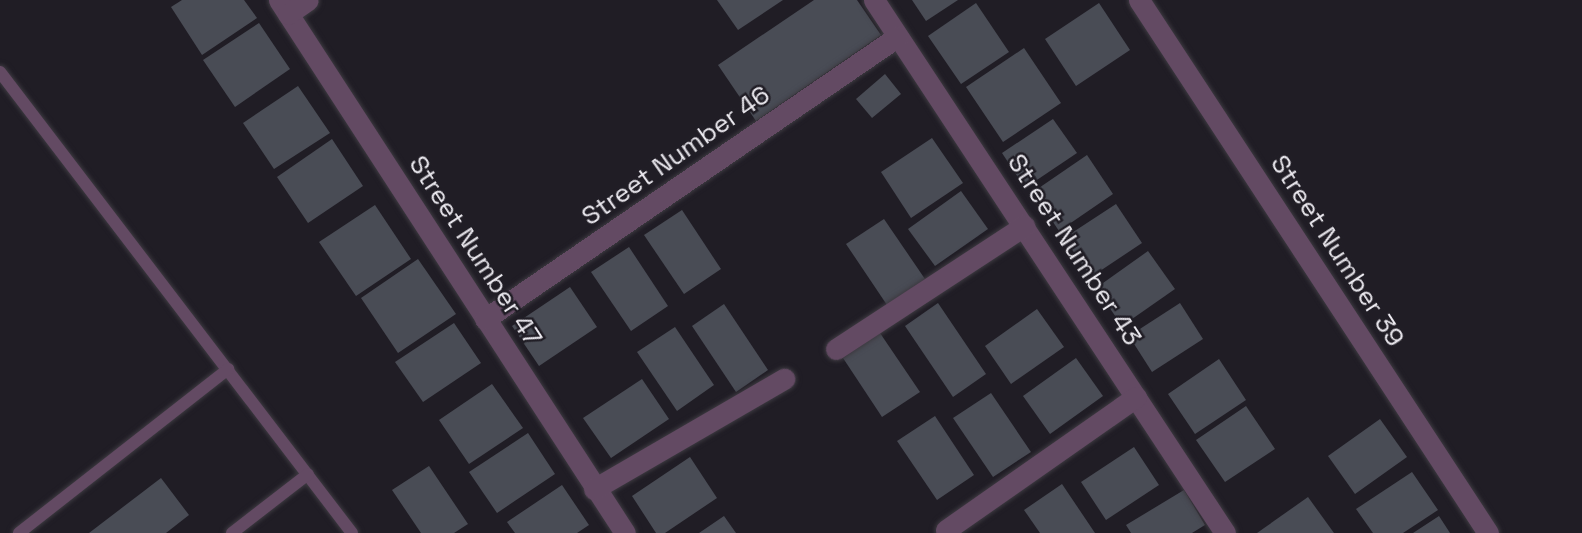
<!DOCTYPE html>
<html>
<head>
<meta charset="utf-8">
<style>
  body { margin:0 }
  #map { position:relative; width:1582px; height:533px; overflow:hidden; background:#201d25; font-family:"Space Grotesk",sans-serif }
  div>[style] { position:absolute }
  .building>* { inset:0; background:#494c55 }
  .roads { filter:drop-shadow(0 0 2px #3d3a41) drop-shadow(0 0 2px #3d3a41) }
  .lane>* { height:12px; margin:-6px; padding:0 6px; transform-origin:6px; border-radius:6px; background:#634a63 }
  .street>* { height:21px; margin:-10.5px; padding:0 10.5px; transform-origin:10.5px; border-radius:10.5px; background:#634a63 }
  span { translate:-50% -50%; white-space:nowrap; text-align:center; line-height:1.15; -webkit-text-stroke:5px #201d25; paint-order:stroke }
  .street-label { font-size:26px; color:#eceaf0 }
</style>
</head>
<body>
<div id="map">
  <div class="building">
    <div style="clip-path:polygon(182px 0,244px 0,257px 18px,202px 55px,171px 7px)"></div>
    <div style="clip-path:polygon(717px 0,783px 0,738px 30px)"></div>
    <div style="clip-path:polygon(814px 0,857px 0,881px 35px,756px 121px,718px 65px)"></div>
    <div style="clip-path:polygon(912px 0,958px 0,926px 21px)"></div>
    <div style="clip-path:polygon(976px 3px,1009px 52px,961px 84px,928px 36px)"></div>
    <div style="clip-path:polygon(1099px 3px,1130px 50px,1076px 86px,1045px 39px)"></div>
    <div style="clip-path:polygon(259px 23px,290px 69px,235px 107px,203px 60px)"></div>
    <div style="clip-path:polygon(1024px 48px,1061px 103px,1003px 142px,966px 87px)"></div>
    <div style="clip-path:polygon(885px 74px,901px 94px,872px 118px,856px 99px)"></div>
    <div style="clip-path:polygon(298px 86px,330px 133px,274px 169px,243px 123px)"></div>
    <div style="clip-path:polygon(1053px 119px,1077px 153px,1025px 188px,1002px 153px)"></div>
    <div style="clip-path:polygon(932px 138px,963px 183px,911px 218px,881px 172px)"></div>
    <div style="clip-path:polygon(332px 139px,363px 186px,308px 223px,277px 177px)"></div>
    <div style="clip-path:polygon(1087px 155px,1113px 194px,1059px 231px,1033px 192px)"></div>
    <div style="clip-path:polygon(961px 191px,988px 229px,935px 266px,908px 229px)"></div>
    <div style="clip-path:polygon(1116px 204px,1142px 243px,1091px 277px,1064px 238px)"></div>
    <div style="clip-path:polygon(375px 205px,411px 259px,356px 296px,319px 242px)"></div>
    <div style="clip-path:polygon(682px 210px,721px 269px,684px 294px,644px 235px)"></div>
    <div style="clip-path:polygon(884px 219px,925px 279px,887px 305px,846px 244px)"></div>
    <div style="clip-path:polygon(629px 247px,668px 306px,631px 331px,591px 272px)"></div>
    <div style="clip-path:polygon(1148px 251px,1175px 289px,1122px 326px,1096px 288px)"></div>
    <div style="clip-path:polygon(418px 259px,456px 314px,398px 353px,361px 298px)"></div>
    <div style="clip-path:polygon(570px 287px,597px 327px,539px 366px,512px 326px)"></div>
    <div style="clip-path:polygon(938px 303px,986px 374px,953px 397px,905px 326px)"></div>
    <div style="clip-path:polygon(1180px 303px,1203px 339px,1152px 372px,1129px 336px)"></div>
    <div style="clip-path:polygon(724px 304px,768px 370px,736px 392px,692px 326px)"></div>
    <div style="clip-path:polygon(1037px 309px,1064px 347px,1011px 384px,985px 346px)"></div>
    <div style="clip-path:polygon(454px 323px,481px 363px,423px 402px,395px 362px)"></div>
    <div style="clip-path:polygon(675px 327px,714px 385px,677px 411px,637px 352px)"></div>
    <div style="clip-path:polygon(880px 333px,920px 392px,882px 417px,843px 358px)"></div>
    <div style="clip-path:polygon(1076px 358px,1103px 396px,1050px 434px,1023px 396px)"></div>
    <div style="clip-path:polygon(1219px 359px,1246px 400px,1195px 434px,1168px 394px)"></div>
    <div style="clip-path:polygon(642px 379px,669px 419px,611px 458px,583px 418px)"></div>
    <div style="clip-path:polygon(492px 384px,523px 428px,469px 464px,439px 420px)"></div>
    <div style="clip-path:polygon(991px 393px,1031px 452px,993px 477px,953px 418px)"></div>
    <div style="clip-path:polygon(1246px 406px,1275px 449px,1225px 482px,1196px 440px)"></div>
    <div style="clip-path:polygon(935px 416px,974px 475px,937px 500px,897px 441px)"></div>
    <div style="clip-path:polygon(1380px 419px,1407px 457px,1355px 494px,1328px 456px)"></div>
    <div style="clip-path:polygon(528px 433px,555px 474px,497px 513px,469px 472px)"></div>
    <div style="clip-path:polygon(1134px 447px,1159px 485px,1106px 520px,1081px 482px)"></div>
    <div style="clip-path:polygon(690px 457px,717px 498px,665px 533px,656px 533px,632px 496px)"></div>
    <div style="clip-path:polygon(429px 466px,468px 524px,454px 533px,421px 533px,392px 490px)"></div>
    <div style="clip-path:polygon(1412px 472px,1438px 510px,1403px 533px,1373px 533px,1356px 509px)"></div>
    <div style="clip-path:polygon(161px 478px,189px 515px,166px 533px,89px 533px)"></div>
    <div style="clip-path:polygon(1062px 484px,1095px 533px,1040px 533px,1024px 510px)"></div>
    <div style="clip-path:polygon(562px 485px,589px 525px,577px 533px,515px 533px,507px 522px)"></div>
    <div style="clip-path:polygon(1184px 490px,1205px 525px,1192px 533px,1131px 533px,1126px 525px)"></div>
    <div style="clip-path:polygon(1308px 497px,1334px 533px,1257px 533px)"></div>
    <div style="clip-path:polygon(724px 516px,736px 533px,699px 533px)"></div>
    <div style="clip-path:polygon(1439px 516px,1450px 533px,1413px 533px)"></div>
  </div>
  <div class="roads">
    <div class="lane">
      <div style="left:0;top:72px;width:580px;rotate:52.64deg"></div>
      <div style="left:19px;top:533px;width:266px;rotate:-38.1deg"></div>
      <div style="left:232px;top:533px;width:96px;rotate:-37.8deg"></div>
    </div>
    <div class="street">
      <div style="left:279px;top:0;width:635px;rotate:57.01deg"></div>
      <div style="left:874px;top:0;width:638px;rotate:56.63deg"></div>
      <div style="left:1139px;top:0;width:637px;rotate:56.78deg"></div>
      <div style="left:288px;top:14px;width:24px;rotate:-35deg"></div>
      <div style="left:485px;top:319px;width:499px;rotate:-34.4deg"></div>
      <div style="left:836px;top:349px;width:225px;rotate:-33.2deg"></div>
      <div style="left:594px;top:489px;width:220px;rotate:-30.1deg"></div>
      <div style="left:946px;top:530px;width:232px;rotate:-35deg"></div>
    </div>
  </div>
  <div class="street-label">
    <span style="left:676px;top:156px;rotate:-35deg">Street Number 46</span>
    <span style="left:1074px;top:250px;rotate:57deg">Street Number 43</span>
    <span style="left:475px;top:251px;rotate:57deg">Street Number 47</span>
    <span style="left:1337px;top:251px;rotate:57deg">Street Number 39</span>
  </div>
</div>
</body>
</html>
